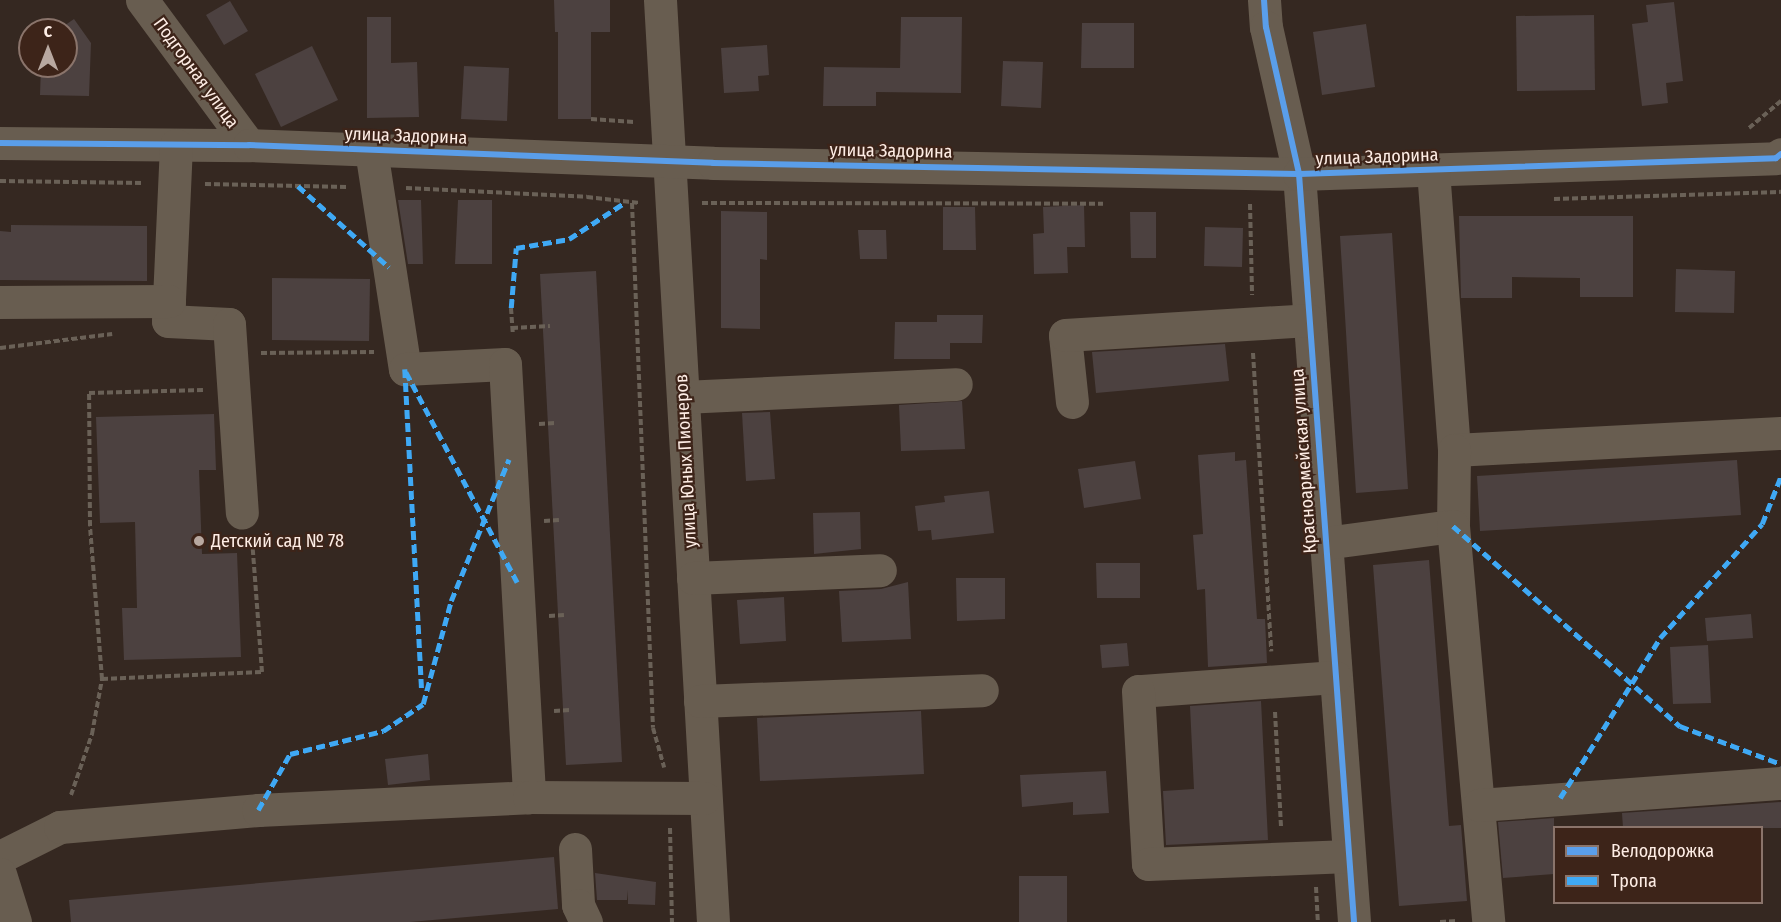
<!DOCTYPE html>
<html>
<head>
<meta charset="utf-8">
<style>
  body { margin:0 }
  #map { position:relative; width:1781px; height:922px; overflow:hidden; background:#352821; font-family:"Fira Sans Condensed",sans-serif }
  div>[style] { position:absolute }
  .building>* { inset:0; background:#4c4140 }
  .path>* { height:4px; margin-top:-2px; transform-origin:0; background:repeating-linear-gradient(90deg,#6a6157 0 6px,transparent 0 9px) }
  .minor>* { height:33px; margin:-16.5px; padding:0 16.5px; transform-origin:16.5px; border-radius:16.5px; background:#685d50 }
  .quiet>* { height:4.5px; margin-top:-2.25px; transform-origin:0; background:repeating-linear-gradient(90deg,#3fa9f5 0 9px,transparent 0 13.5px) }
  .cycleway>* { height:6px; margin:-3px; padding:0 3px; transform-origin:3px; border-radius:3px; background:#5a9eea }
  .dots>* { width:16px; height:16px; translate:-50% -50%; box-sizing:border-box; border:3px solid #3d2419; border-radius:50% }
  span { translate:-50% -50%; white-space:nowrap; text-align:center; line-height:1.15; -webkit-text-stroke:4.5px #3d2419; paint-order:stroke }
  .street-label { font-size:18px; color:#feede5 }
  .poi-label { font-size:18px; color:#feede5 }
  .left { translate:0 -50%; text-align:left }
  .legend { position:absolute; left:1553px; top:826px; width:210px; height:78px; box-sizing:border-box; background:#3d2419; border:2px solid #8a746b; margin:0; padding:8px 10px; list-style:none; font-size:18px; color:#feede5 }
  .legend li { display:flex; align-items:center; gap:12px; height:30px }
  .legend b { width:30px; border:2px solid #8a746b }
  .north { position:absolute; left:18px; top:18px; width:60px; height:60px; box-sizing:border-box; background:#3d2419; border:2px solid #8a746b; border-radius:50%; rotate:0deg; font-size:16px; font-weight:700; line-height:24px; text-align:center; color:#feede5 }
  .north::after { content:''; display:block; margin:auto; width:21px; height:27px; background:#b8a8a0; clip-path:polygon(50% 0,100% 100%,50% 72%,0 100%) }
</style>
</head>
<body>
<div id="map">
  <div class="building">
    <div style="clip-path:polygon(554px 0,610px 0,610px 32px,591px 32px,591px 119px,558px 119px,558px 32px,555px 32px)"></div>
    <div style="clip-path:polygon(230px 1px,248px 31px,224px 45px,206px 15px)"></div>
    <div style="clip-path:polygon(1674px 2px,1683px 81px,1666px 83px,1668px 103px,1642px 106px,1632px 24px,1648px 22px,1646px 5px)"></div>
    <div style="clip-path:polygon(1594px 15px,1595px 90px,1517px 91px,1516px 16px)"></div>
    <div style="clip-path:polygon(367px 17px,391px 17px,391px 63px,417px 62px,419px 117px,367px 118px)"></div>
    <div style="clip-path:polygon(901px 17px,962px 17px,961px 93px,876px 92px,876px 106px,823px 106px,824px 67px,900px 68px)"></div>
    <div style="clip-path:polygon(74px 19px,91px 43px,89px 96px,40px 95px,41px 66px,66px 66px,66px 30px,58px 30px)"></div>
    <div style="clip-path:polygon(1082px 23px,1134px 23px,1134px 68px,1081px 68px)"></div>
    <div style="clip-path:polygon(1366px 24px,1375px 87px,1322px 95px,1313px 32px)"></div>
    <div style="clip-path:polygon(767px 45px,769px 75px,758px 76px,759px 91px,724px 93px,721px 48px)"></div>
    <div style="clip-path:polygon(312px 46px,338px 100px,281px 127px,255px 74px)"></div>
    <div style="clip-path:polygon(1003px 61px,1043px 62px,1041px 108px,1001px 106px)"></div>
    <div style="clip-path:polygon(464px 66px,509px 68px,507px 121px,461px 119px)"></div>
    <div style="clip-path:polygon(398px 200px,421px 200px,423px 264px,408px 264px)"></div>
    <div style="clip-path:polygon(458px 200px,492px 200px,492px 264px,455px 264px)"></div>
    <div style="clip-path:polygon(1084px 205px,1085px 247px,1067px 247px,1068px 273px,1034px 274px,1033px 234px,1044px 233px,1043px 207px)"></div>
    <div style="clip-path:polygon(943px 207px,975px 207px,976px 250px,943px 250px)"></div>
    <div style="clip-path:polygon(721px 211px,767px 212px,767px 260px,760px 259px,760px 329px,721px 328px)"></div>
    <div style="clip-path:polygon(1130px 212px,1156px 212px,1156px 258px,1131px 258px)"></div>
    <div style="clip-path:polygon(1459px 216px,1633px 216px,1633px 297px,1580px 297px,1580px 278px,1512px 277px,1512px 298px,1461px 298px)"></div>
    <div style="clip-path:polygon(11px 225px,147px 226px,147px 281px,0 280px,0 231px,11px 232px)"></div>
    <div style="clip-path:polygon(1205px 227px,1243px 228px,1242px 267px,1204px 266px)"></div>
    <div style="clip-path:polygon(858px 230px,886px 230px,887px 259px,860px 259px)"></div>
    <div style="clip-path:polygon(1392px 233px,1408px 489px,1356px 493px,1340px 236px)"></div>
    <div style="clip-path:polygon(1676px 269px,1735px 271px,1734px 313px,1675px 312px)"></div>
    <div style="clip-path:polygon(596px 271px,622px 762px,566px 765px,540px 274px)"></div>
    <div style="clip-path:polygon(272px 278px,370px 279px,369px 341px,272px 340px)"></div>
    <div style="clip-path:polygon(937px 315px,983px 315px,982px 343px,950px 343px,950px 359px,894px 359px,895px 322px,937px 322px)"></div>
    <div style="clip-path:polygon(1225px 344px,1229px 381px,1096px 393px,1092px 352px)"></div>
    <div style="clip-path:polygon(962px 401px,965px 449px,901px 451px,899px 405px)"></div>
    <div style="clip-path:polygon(770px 412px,775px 479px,746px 481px,742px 413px)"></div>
    <div style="clip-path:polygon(214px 414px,216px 470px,199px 470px,202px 554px,237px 553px,241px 657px,124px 660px,122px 608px,137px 608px,135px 522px,100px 523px,96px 417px)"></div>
    <div style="clip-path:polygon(1235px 452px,1235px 461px,1246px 460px,1257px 619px,1265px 619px,1267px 663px,1208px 667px,1205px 589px,1197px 590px,1193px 535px,1203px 534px,1198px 455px)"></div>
    <div style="clip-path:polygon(1737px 460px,1741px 515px,1480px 531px,1477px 476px)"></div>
    <div style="clip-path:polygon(1135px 461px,1141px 499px,1084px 508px,1078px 469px)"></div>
    <div style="clip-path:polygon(989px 491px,994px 533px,932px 540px,931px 530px,918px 531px,915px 506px,945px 502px,944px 496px)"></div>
    <div style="clip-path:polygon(860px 512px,861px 549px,814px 554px,813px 513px)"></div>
    <div style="clip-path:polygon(1429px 560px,1449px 826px,1461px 825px,1467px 901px,1399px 906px,1373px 565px)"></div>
    <div style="clip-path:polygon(1096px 563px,1140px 563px,1140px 598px,1097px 598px)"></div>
    <div style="clip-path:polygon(956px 578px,1005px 578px,1005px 619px,957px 621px)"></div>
    <div style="clip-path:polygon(908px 582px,911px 639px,842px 642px,839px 591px,881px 589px)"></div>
    <div style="clip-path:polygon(784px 597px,786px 641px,740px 644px,737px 600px)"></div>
    <div style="clip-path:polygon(1751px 614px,1753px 638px,1707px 641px,1705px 618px)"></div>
    <div style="clip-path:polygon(1127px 643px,1129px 666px,1102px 668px,1100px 645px)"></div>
    <div style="clip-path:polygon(1708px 645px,1711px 703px,1673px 704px,1670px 647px)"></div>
    <div style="clip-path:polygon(1261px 701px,1268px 840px,1166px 845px,1163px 791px,1194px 789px,1190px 706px)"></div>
    <div style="clip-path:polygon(921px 711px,924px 774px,760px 781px,757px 718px)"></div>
    <div style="clip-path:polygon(428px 754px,430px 780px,388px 785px,385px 759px)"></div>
    <div style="clip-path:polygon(1106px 771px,1109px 813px,1073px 815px,1073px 802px,1022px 807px,1020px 775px)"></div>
    <div style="clip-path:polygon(1781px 802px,1781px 828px,1623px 828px,1622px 813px)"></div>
    <div style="clip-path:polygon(1554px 818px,1554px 874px,1503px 878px,1498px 822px)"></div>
    <div style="clip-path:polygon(554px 857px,558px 909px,410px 922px,71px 922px,69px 900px)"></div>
    <div style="clip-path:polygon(595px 873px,656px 882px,655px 905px,628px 904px,628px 890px,627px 900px,597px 900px)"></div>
    <div style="clip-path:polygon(1019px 876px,1067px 876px,1067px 922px,1019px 922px)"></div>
  </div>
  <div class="path">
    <div style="left:591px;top:119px;width:43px;rotate:4deg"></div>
    <div style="left:1749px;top:128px;width:42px;rotate:-40.2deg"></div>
    <div style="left:0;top:181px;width:143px;rotate:0.8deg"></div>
    <div style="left:205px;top:184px;width:142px;rotate:1.2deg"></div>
    <div style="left:406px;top:188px;width:181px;rotate:2.8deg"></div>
    <div style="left:587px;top:197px;width:53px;rotate:6.5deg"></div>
    <div style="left:1554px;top:199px;width:227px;rotate:-1.8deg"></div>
    <div style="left:632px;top:203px;width:525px;rotate:87.71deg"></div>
    <div style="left:653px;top:728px;width:41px;rotate:74.2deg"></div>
    <div style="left:702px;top:203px;width:401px;rotate:0.1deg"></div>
    <div style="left:1250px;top:204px;width:91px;rotate:88.7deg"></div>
    <div style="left:511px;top:308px;width:27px;rotate:86deg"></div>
    <div style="left:512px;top:328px;width:38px;rotate:-3deg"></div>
    <div style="left:0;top:348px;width:113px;rotate:-7.1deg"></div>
    <div style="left:261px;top:353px;width:113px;rotate:-0.5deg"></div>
    <div style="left:1253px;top:353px;width:299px;rotate:86.5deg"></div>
    <div style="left:539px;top:424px;width:16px;rotate:-4deg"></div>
    <div style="left:544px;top:521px;width:15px;rotate:-4deg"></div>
    <div style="left:549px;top:616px;width:15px;rotate:-4deg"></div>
    <div style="left:102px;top:679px;width:160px;rotate:-2.5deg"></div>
    <div style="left:262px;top:672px;width:133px;rotate:-94.3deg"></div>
    <div style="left:554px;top:711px;width:16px;rotate:-4deg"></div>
    <div style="left:1275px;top:712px;width:116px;rotate:87deg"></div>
    <div style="left:71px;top:795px;width:65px;rotate:-71deg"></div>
    <div style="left:92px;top:734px;width:56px;rotate:-79.7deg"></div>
    <div style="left:102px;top:679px;width:153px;rotate:-94.5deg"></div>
    <div style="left:90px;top:526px;width:133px;rotate:-90.4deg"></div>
    <div style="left:89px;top:393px;width:114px;rotate:-1.5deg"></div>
    <div style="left:670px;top:828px;width:94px;rotate:88.8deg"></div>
    <div style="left:1316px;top:887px;width:35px;rotate:87deg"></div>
    <div style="left:1440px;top:922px;width:17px;rotate:-3deg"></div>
  </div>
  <div class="minor">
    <div style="left:142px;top:0;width:180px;rotate:53.6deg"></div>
    <div style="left:660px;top:0;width:924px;rotate:86.71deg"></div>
    <div style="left:1264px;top:0;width:27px;rotate:86deg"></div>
    <div style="left:1266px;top:27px;width:151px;rotate:77.3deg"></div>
    <div style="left:1299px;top:174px;width:750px;rotate:85.79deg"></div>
    <div style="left:0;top:143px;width:249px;rotate:0.5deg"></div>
    <div style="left:249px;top:145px;width:464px;rotate:2.2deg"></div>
    <div style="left:713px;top:163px;width:586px;rotate:1.08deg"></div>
    <div style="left:1299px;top:174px;width:477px;rotate:-1.9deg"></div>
    <div style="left:1776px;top:158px;width:6px;rotate:-39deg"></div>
    <div style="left:176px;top:145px;width:176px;rotate:92.6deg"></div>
    <div style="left:168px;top:321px;width:61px;rotate:2.8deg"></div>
    <div style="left:229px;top:324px;width:189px;rotate:86.1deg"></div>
    <div style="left:371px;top:150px;width:222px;rotate:81.2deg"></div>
    <div style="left:405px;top:369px;width:100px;rotate:-2.9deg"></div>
    <div style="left:505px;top:364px;width:434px;rotate:86.8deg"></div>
    <div style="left:1433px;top:170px;width:281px;rotate:85.7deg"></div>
    <div style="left:1454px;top:450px;width:327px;rotate:-3deg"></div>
    <div style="left:0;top:302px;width:169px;rotate:-0.3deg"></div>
    <div style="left:683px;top:397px;width:273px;rotate:-2.7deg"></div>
    <div style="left:1072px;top:402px;width:67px;rotate:-96deg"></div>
    <div style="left:1065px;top:335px;width:244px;rotate:-3.5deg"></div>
    <div style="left:1453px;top:526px;width:76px;rotate:-89.2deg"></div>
    <div style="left:1325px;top:543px;width:129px;rotate:-7.6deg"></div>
    <div style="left:1453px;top:526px;width:398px;rotate:84.9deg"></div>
    <div style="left:693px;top:578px;width:187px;rotate:-2.4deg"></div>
    <div style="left:1335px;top:677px;width:197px;rotate:175.9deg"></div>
    <div style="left:1138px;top:691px;width:173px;rotate:86.7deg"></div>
    <div style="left:1148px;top:864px;width:201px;rotate:-2.3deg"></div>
    <div style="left:700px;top:701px;width:282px;rotate:-2.2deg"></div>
    <div style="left:1479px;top:805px;width:303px;rotate:-4.2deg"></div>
    <div style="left:575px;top:849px;width:56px;rotate:86.9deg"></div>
    <div style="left:578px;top:905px;width:19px;rotate:65deg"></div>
    <div style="left:0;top:857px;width:67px;rotate:-26.6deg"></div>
    <div style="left:60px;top:827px;width:199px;rotate:-4.9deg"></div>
    <div style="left:258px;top:810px;width:271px;rotate:-2.7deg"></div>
    <div style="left:529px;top:797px;width:175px;rotate:0.3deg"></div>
    <div style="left:0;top:874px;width:50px;rotate:72.6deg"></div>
  </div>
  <div class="quiet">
    <div style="left:298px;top:186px;width:122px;rotate:41.7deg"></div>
    <div style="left:511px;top:308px;width:60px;rotate:-85.2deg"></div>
    <div style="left:516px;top:248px;width:54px;rotate:-9.6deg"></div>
    <div style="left:569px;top:239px;width:66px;rotate:-33.2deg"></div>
    <div style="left:405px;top:369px;width:324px;rotate:87deg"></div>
    <div style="left:406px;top:372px;width:238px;rotate:62.1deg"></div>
    <div style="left:1453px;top:526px;width:303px;rotate:41.4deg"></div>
    <div style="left:1680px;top:726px;width:108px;rotate:20.6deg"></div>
    <div style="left:1560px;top:798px;width:189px;rotate:-58deg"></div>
    <div style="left:1660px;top:638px;width:153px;rotate:-48.2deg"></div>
    <div style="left:1762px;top:524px;width:52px;rotate:-68.4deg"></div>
    <div style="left:258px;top:810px;width:64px;rotate:-60.3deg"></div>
    <div style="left:290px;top:754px;width:96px;rotate:-13.9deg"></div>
    <div style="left:383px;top:731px;width:48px;rotate:-34deg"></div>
    <div style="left:423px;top:704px;width:107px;rotate:-74.8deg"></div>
    <div style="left:451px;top:601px;width:153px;rotate:-67.8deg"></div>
  </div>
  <div class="cycleway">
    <div style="left:1264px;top:0;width:27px;rotate:86deg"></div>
    <div style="left:1266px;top:27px;width:151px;rotate:77.3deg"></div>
    <div style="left:1299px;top:174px;width:750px;rotate:85.79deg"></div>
    <div style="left:0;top:143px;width:249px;rotate:0.5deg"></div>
    <div style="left:249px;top:145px;width:464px;rotate:2.2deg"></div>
    <div style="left:713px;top:163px;width:586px;rotate:1.08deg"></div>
    <div style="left:1299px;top:174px;width:477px;rotate:-1.9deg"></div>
    <div style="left:1776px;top:158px;width:6px;rotate:-39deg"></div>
  </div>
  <div class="dots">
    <div style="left:199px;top:541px;background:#b8a8a0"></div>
  </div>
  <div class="street-label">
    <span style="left:196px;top:73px;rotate:54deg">Подгорная улица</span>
    <span style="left:406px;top:136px;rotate:2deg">улица Задорина</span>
    <span style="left:891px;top:151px;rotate:1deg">улица Задорина</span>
    <span style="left:1377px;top:157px;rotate:-2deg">улица Задорина</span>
    <span style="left:686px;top:461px;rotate:-93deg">улица Юных Пионеров</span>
    <span style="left:1304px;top:461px;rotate:-94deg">Красноармейская улица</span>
  </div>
  <div class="poi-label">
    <span class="left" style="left:211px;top:541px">Детский сад № 78</span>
  </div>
  <ul class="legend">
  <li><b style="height:8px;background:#5a9eea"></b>Велодорожка</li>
  <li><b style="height:8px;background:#3fa9f5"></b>Тропа</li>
  </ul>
  <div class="north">С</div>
</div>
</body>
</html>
